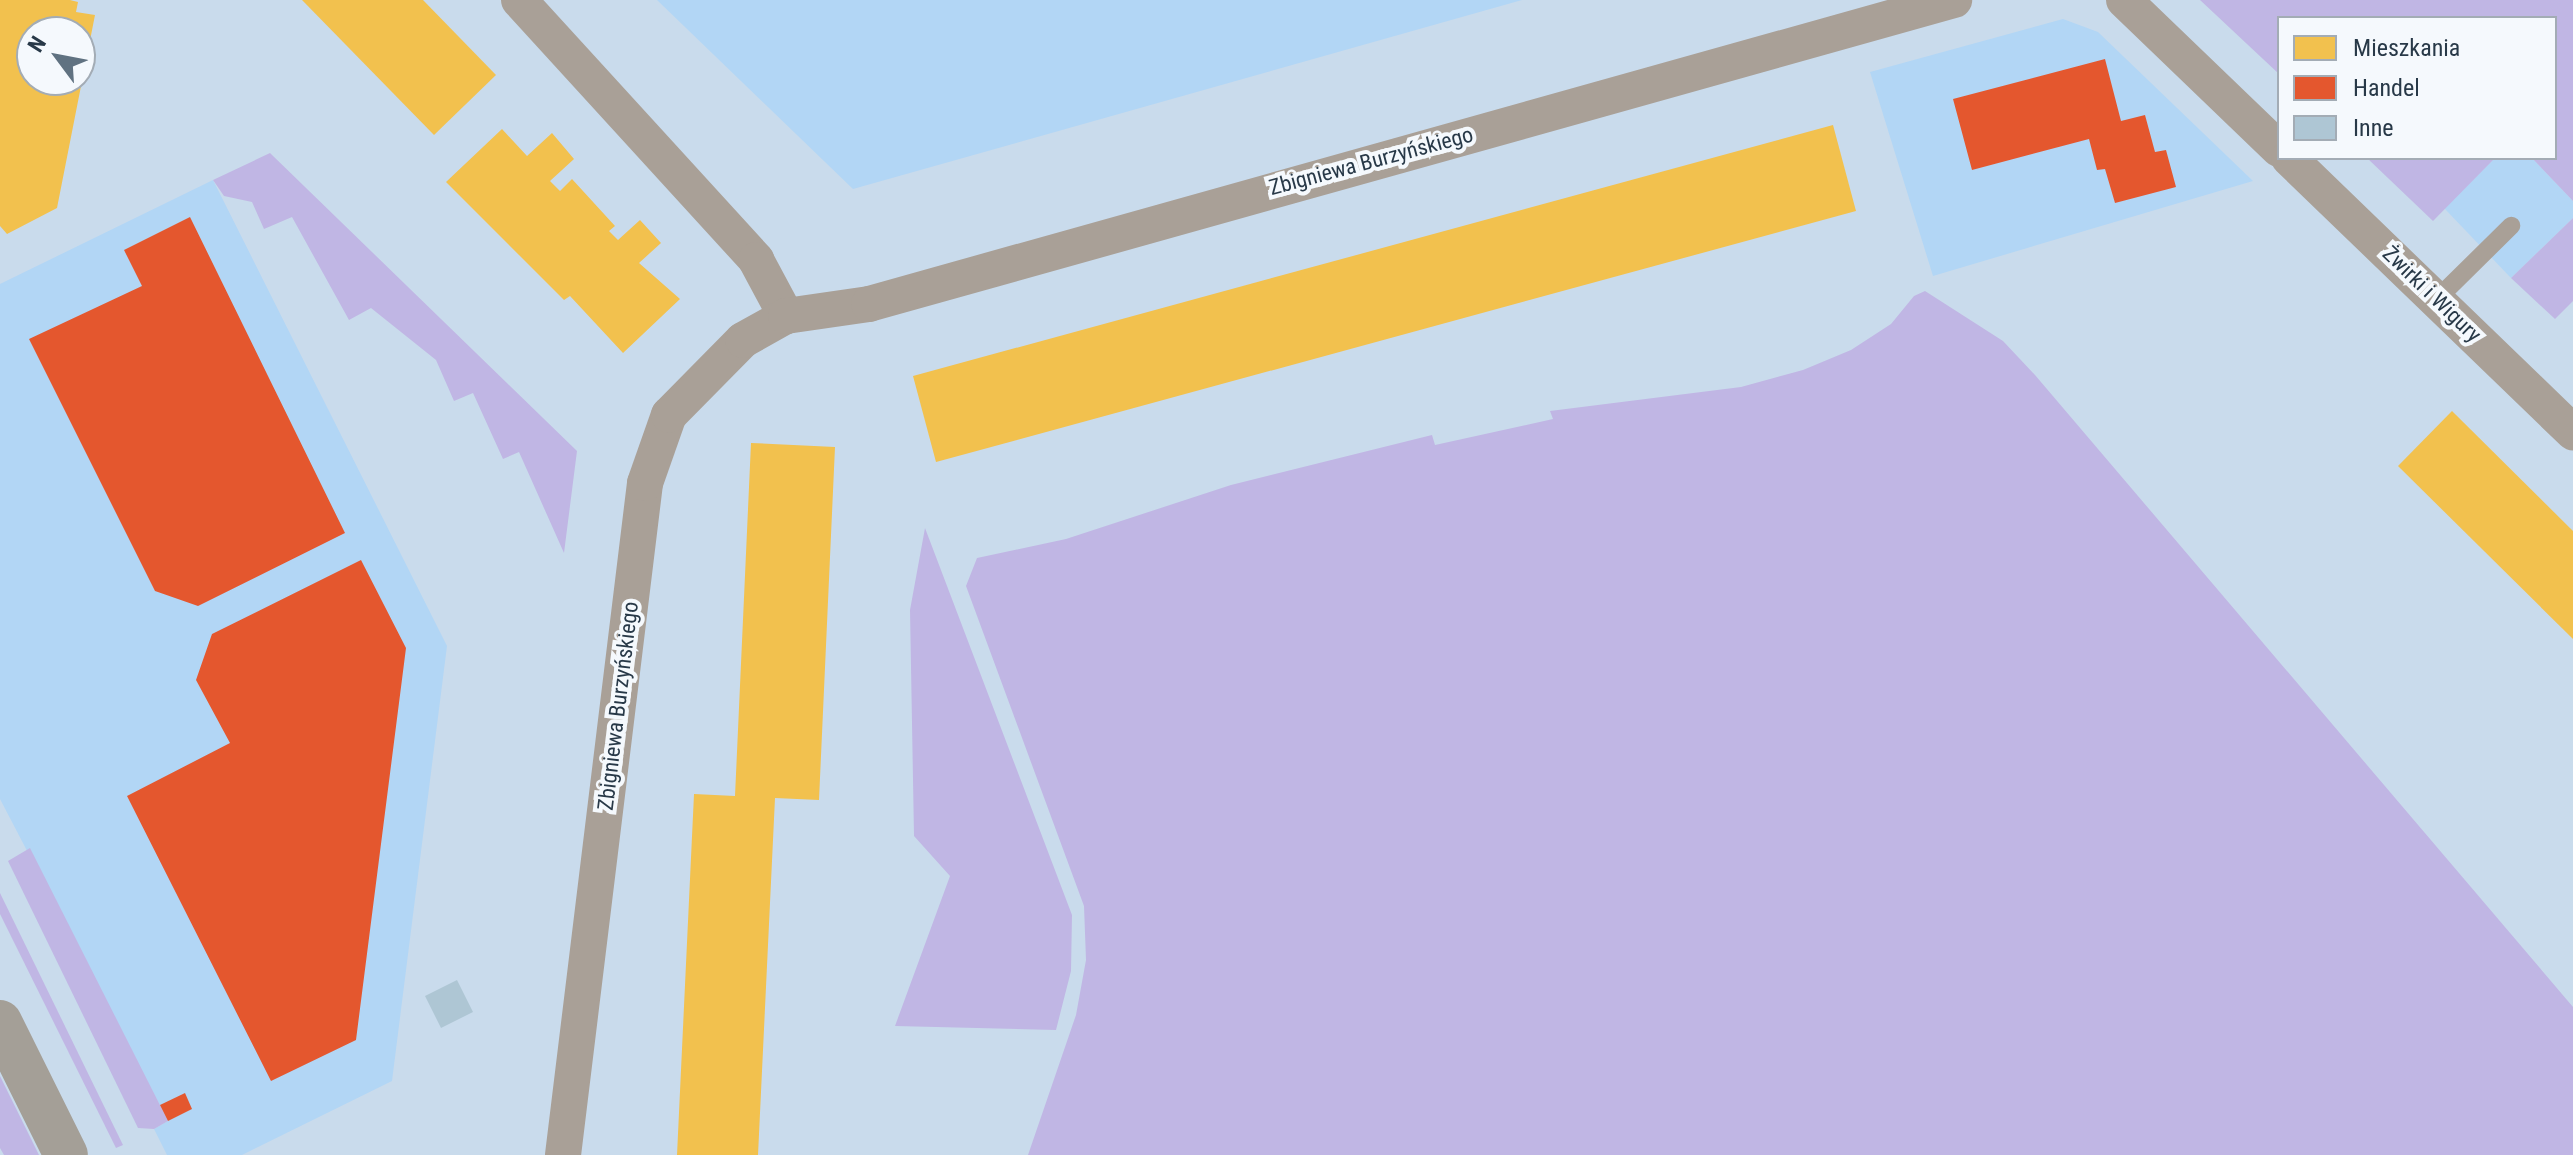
<!DOCTYPE html>
<html>
<head>
<meta charset="utf-8">
<style>
  body { margin:0 }
  #map { position:relative; width:2573px; height:1155px; overflow:hidden; background:#c9dbec; font-family:"Roboto Condensed",sans-serif }
  div>[style] { position:absolute }
  .built>* { inset:0; background:#b2d6f5 }
  .green>* { inset:0; background:#c0b6e4 }
  .homes>* { inset:0; background:#f2c14e }
  .shops>* { inset:0; background:#e4572e }
  .building>* { inset:0; background:#aec6d4 }
  .service>* { height:18px; margin:-9px; padding:0 9px; transform-origin:9px; border-radius:9px; background:#a9a097 }
  .minor>* { height:36px; margin:-18px; padding:0 18px; transform-origin:18px; border-radius:18px; background:#a9a097 }
  .secondary>* { height:44px; margin:-22px; padding:0 22px; transform-origin:22px; border-radius:22px; background:#a49f97 }
  span { translate:-50% -50%; white-space:nowrap; text-align:center; line-height:1.15; -webkit-text-stroke:8px #f5f9fd; paint-order:stroke }
  .street-label { font-size:22px; color:#283948 }
  .legend { position:absolute; left:2277px; top:16px; width:280px; height:144px; box-sizing:border-box; background:#f5f9fd; border:2px solid #a3acb5; margin:0; padding:10px 14px; list-style:none; font-size:24px; color:#283948 }
  .legend li { display:flex; align-items:center; gap:16px; height:40px }
  .legend b { width:40px; border:2px solid #a3acb5 }
  .north { position:absolute; left:16px; top:16px; width:80px; height:80px; box-sizing:border-box; background:#f5f9fd; border:2px solid #a3acb5; border-radius:50%; rotate:302deg; font-size:22px; font-weight:700; line-height:32px; text-align:center; color:#283948 }
  .north::after { content:''; display:block; margin:auto; width:28px; height:36px; background:#607281; clip-path:polygon(50% 0,100% 100%,50% 72%,0 100%) }
</style>
</head>
<body>
<div id="map">
  <div class="built">
    <div style="clip-path:polygon(657px 0,1522px 0,853px 189px)"></div>
    <div style="clip-path:polygon(2063px 19px,2098px 32px,2253px 181px,1933px 276px,1870px 72px)"></div>
    <div style="clip-path:polygon(2495px 158px,2532px 158px,2573px 201px,2573px 218px,2511px 278px,2444px 208px)"></div>
    <div style="clip-path:polygon(213px 180px,447px 646px,392px 1081px,242px 1155px,167px 1155px,154px 1129px,168px 1121px,0 799px,0 284px)"></div>
  </div>
  <div class="green">
    <div style="clip-path:polygon(2200px 0,2573px 0,2573px 201px,2532px 158px,2555px 158px,2555px 18px,2279px 18px,2279px 74px)"></div>
    <div style="clip-path:polygon(270px 153px,577px 451px,564px 553px,519px 452px,503px 459px,473px 393px,454px 401px,436px 360px,371px 308px,349px 320px,292px 217px,264px 229px,252px 202px,224px 196px,213px 180px)"></div>
    <div style="clip-path:polygon(2367px 158px,2495px 158px,2433px 221px)"></div>
    <div style="clip-path:polygon(2573px 218px,2573px 301px,2555px 319px,2511px 278px)"></div>
    <div style="clip-path:polygon(1925px 291px,2003px 341px,2035px 375px,2573px 1007px,2573px 1155px,1028px 1155px,1076px 1015px,1086px 960px,1084px 906px,966px 586px,977px 558px,1066px 539px,1231px 485px,1432px 435px,1435px 445px,1553px 419px,1550px 411px,1741px 387px,1803px 370px,1851px 350px,1891px 324px,1914px 296px)"></div>
    <div style="clip-path:polygon(925px 528px,1072px 915px,1071px 971px,1056px 1030px,895px 1026px,950px 876px,914px 836px,910px 610px)"></div>
    <div style="clip-path:polygon(30px 848px,168px 1121px,154px 1129px,138px 1128px,8px 861px)"></div>
    <div style="clip-path:polygon(0 893px,123px 1145px,116px 1148px,0 914px)"></div>
    <div style="clip-path:polygon(0 1076px,39px 1155px,4px 1155px,0 1148px)"></div>
  </div>
  <div class="homes">
    <div style="clip-path:polygon(evenodd,0 0,70px 0,78px 2px,76px 12px,95px 15px,57px 208px,7px 234px,0 226px,0 0,32px 32px,80px 32px,80px 80px,32px 80px,32px 32px)"></div>
    <div style="clip-path:polygon(302px 0,423px 0,496px 75px,434px 135px)"></div>
    <div style="clip-path:polygon(1833px 125px,1856px 211px,936px 462px,913px 376px)"></div>
    <div style="clip-path:polygon(502px 129px,527px 156px,552px 133px,574px 159px,550px 181px,560px 191px,572px 179px,615px 226px,609px 231px,618px 240px,640px 220px,661px 243px,639px 263px,680px 299px,623px 353px,570px 296px,564px 300px,446px 182px)"></div>
    <div style="clip-path:polygon(2452px 411px,2573px 531px,2573px 639px,2398px 466px)"></div>
    <div style="clip-path:polygon(751px 443px,835px 447px,819px 800px,775px 798px,758px 1155px,677px 1155px,694px 794px,735px 796px)"></div>
  </div>
  <div class="shops">
    <div style="clip-path:polygon(2105px 59px,2121px 121px,2145px 115px,2155px 152px,2166px 150px,2176px 187px,2115px 203px,2105px 169px,2097px 170px,2089px 139px,1972px 170px,1953px 99px)"></div>
    <div style="clip-path:polygon(190px 217px,345px 533px,198px 606px,155px 591px,29px 339px,142px 286px,124px 250px)"></div>
    <div style="clip-path:polygon(361px 560px,406px 648px,356px 1040px,271px 1081px,127px 796px,230px 743px,196px 680px,212px 634px)"></div>
    <div style="clip-path:polygon(185px 1093px,192px 1109px,168px 1121px,160px 1105px)"></div>
  </div>
  <div class="building">
    <div style="clip-path:polygon(457px 980px,473px 1012px,441px 1028px,425px 996px)"></div>
  </div>
  <div class="service">
    <div style="left:2438px;top:298px;width:103px;rotate:-44.6deg"></div>
  </div>
  <div class="minor">
    <div style="left:519px;top:0;width:352px;rotate:47.6deg"></div>
    <div style="left:756px;top:260px;width:64px;rotate:61.8deg"></div>
    <div style="left:2124px;top:0;width:215px;rotate:43.9deg"></div>
    <div style="left:2289px;top:158px;width:395px;rotate:44deg"></div>
    <div style="left:563px;top:1155px;width:677px;rotate:-83.04deg"></div>
    <div style="left:645px;top:483px;width:72px;rotate:-70.6deg"></div>
    <div style="left:669px;top:415px;width:105px;rotate:-45.4deg"></div>
    <div style="left:743px;top:340px;width:49px;rotate:-29.2deg"></div>
    <div style="left:786px;top:316px;width:84px;rotate:-8.2deg"></div>
    <div style="left:869px;top:304px;width:1127px;rotate:-15.65deg"></div>
  </div>
  <div class="secondary">
    <div style="left:0;top:1022px;width:148px;rotate:63.6deg"></div>
  </div>
  <div class="street-label">
    <span style="left:1371px;top:161px;rotate:-15deg">Zbigniewa Burzyńskiego</span>
    <span style="left:2432px;top:294px;rotate:44deg">Żwirki i Wigury</span>
    <span style="left:618px;top:706px;rotate:-83deg">Zbigniewa Burzyńskiego</span>
  </div>
  <ul class="legend">
  <li><b style="height:22px;background:#f2c14e"></b>Mieszkania</li>
  <li><b style="height:22px;background:#e4572e"></b>Handel</li>
  <li><b style="height:22px;background:#aec6d4"></b>Inne</li>
  </ul>
  <div class="north">N</div>
</div>
</body>
</html>
